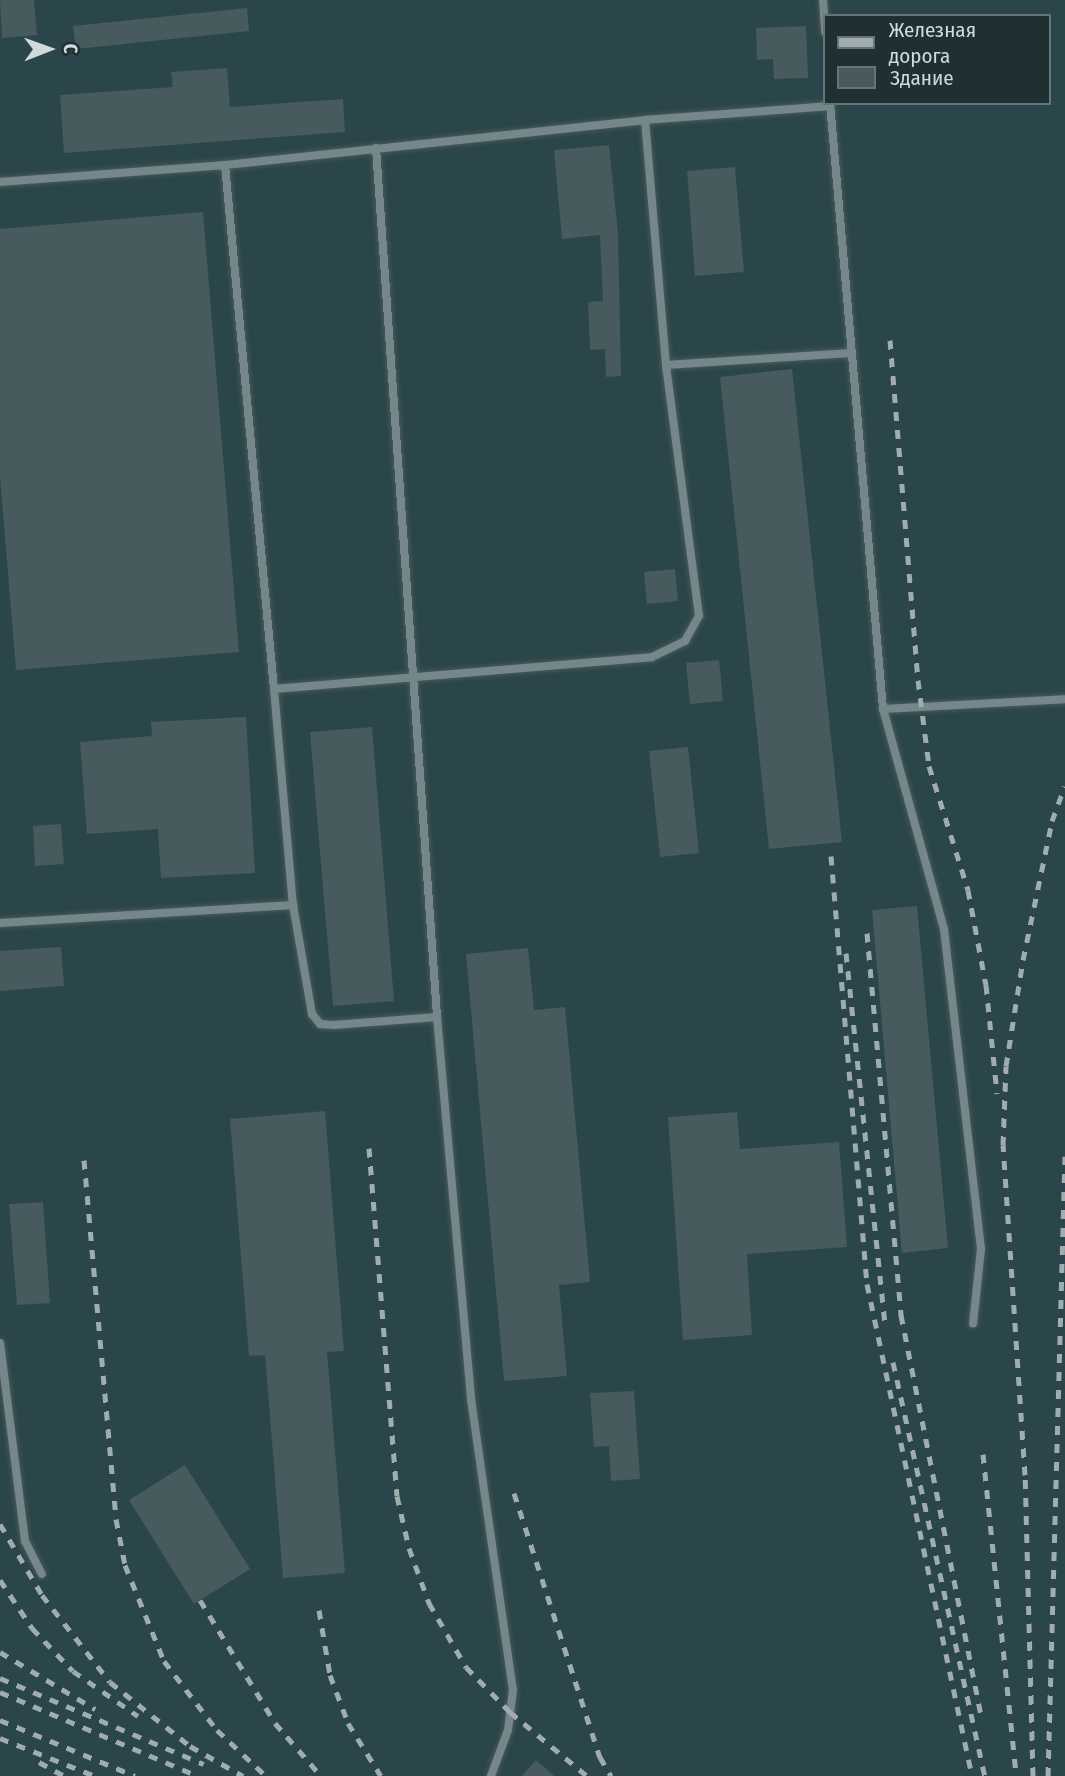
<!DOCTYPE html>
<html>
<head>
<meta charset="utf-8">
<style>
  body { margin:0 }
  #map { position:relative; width:1065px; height:1776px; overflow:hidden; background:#293b3d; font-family:"Fira Sans Condensed",sans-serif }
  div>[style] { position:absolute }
  .built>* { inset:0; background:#2b464a }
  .building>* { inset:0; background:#475a5d }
  .roads { filter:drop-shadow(0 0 2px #4a595b) drop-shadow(0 0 2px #4a595b) }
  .lane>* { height:8px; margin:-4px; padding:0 4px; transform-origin:4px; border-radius:4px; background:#74888b }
  .rail>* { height:5px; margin-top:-2.5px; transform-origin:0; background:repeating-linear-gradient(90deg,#a0acae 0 9px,transparent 0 18px) }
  span { translate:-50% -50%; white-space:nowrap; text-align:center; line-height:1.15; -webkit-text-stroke:7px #1f3033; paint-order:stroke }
  .legend { position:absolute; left:823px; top:14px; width:228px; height:91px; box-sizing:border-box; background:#1f3033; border:2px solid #667477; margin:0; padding:9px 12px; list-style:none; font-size:21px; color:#d0dadc }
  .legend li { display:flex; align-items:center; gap:14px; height:35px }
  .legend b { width:35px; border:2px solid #667477 }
  .north { position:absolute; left:14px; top:14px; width:70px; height:70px; -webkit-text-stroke:5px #1f3033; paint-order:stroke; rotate:89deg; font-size:19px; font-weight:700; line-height:28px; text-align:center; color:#d0dadc }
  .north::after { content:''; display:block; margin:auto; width:24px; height:32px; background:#d0dadc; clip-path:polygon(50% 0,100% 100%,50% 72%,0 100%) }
</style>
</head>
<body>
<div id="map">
  <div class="built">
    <div style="clip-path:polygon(evenodd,0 0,1065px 0,1065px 1776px,0 1776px,0 0,825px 16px,1049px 16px,1049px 103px,825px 103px,825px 16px)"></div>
  </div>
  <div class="building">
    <div style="clip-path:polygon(0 0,34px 0,37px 35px,2px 38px)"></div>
    <div style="clip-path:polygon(247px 8px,249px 31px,76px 49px,73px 26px)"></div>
    <div style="clip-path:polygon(806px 26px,808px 78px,774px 79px,773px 59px,757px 60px,756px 28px)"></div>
    <div style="clip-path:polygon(227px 68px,230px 107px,343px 99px,345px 132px,64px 153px,60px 95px,173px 87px,171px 72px)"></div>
    <div style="clip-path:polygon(609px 145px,618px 234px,621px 376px,606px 377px,605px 349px,590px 350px,588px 302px,603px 301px,600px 235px,562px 239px,554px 150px)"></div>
    <div style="clip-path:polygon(735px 167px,744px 272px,695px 276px,687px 171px)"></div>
    <div style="clip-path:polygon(203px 212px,239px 652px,16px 670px,0 477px,0 229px)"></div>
    <div style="clip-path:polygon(792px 369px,842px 842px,769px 849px,720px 377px)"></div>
    <div style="clip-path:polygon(675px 569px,678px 601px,647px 604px,644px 572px)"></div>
    <div style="clip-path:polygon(719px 660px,723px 701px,690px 704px,686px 663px)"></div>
    <div style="clip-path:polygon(246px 717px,255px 873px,161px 878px,158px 829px,87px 834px,80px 742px,152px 736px,151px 722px)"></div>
    <div style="clip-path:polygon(372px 727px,394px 1001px,333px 1006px,310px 732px)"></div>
    <div style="clip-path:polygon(688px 747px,699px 853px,660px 857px,649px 751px)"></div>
    <div style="clip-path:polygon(61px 824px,64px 864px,35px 866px,33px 826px)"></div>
    <div style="clip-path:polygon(917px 906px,948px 1248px,902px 1253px,872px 910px)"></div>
    <div style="clip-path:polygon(61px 947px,64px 986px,0 991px,0 951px)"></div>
    <div style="clip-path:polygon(528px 948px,534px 1010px,565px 1007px,590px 1282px,559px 1285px,567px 1376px,504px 1381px,466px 954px)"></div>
    <div style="clip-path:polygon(325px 1111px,344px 1351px,327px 1352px,345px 1573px,283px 1578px,265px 1355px,249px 1356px,230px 1119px)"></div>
    <div style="clip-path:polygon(737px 1112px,740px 1149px,839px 1142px,847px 1247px,747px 1254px,752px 1335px,683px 1340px,668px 1117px)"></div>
    <div style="clip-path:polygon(43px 1202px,50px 1303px,17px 1305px,9px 1204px)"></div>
    <div style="clip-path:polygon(634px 1391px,640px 1479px,611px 1481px,609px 1446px,594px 1447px,590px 1393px)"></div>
    <div style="clip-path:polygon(185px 1465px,250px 1569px,194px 1604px,129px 1500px)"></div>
    <div style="clip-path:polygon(536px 1760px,554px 1776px,522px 1776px)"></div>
  </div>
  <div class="roads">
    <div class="lane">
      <div style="left:823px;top:0;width:32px;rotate:86deg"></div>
      <div style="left:830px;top:103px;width:608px;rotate:85deg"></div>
      <div style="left:883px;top:709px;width:228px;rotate:74.5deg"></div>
      <div style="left:944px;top:929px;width:322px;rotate:83.4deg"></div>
      <div style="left:981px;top:1249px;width:75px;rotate:96.1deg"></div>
      <div style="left:376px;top:148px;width:871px;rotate:85.98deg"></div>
      <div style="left:437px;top:1017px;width:384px;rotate:84.9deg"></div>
      <div style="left:471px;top:1399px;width:294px;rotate:81.8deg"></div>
      <div style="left:513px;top:1690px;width:40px;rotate:97.1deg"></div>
      <div style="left:508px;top:1730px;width:49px;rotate:110.3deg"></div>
      <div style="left:225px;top:165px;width:526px;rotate:84.66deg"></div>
      <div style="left:274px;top:689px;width:379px;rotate:-4.8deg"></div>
      <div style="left:652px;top:657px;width:37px;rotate:-26deg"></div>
      <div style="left:685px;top:641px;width:29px;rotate:-61deg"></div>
      <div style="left:699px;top:616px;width:253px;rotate:-97.5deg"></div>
      <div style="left:666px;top:365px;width:246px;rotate:-94.9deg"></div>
      <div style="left:0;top:182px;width:226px;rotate:-4.3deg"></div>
      <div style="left:225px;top:165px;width:422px;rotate:-6.1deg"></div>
      <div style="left:645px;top:120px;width:186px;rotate:-4.3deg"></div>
      <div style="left:666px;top:365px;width:185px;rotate:-3.7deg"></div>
      <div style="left:274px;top:689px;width:217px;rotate:85deg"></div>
      <div style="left:293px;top:905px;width:111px;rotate:80.1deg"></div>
      <div style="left:312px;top:1014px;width:13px;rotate:51deg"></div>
      <div style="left:320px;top:1024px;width:14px;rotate:4deg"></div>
      <div style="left:334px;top:1025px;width:103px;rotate:-4.4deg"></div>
      <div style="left:883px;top:709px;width:182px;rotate:-3.1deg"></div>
      <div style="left:0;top:923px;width:294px;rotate:-3.5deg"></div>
      <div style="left:0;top:1343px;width:200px;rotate:82.8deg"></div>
      <div style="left:25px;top:1541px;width:37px;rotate:63deg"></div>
    </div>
  </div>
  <div class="rail">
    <div style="left:890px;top:340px;width:341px;rotate:85.3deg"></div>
    <div style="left:918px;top:680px;width:87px;rotate:82.7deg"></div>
    <div style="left:929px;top:766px;width:130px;rotate:72.5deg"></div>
    <div style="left:968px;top:890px;width:97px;rotate:79.3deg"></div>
    <div style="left:986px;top:985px;width:109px;rotate:84.2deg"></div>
    <div style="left:831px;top:856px;width:430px;rotate:85.2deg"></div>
    <div style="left:867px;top:1284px;width:503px;rotate:77.95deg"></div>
    <div style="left:867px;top:933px;width:384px;rotate:84.9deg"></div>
    <div style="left:901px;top:1315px;width:407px;rotate:78.7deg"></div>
    <div style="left:846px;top:953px;width:374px;rotate:84deg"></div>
    <div style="left:369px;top:1148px;width:349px;rotate:85.4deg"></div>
    <div style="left:397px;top:1496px;width:53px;rotate:77deg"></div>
    <div style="left:409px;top:1548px;width:59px;rotate:70deg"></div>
    <div style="left:429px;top:1603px;width:74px;rotate:60deg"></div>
    <div style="left:466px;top:1667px;width:63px;rotate:45.6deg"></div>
    <div style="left:510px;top:1712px;width:100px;rotate:39.7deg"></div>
    <div style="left:84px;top:1160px;width:360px;rotate:84.9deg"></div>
    <div style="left:116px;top:1519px;width:47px;rotate:78.9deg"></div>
    <div style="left:125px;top:1565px;width:104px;rotate:67.9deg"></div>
    <div style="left:164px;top:1661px;width:87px;rotate:52.5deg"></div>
    <div style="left:217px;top:1730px;width:67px;rotate:43.2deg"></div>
    <div style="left:893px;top:1362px;width:424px;rotate:77.5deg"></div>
    <div style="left:983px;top:1454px;width:324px;rotate:84.1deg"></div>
    <div style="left:514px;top:1493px;width:278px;rotate:72deg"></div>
    <div style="left:600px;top:1757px;width:22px;rotate:60deg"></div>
    <div style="left:0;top:1524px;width:82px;rotate:59.4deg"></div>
    <div style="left:42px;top:1595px;width:110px;rotate:52deg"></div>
    <div style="left:110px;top:1682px;width:102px;rotate:38.7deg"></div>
    <div style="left:190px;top:1746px;width:61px;rotate:29.5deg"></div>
    <div style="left:0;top:1580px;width:58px;rotate:56.3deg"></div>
    <div style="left:32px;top:1628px;width:59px;rotate:46.4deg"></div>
    <div style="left:73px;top:1671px;width:79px;rotate:34.7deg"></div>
    <div style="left:200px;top:1600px;width:144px;rotate:58.6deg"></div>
    <div style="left:275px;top:1723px;width:70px;rotate:49deg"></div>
    <div style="left:319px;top:1610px;width:66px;rotate:80.4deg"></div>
    <div style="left:330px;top:1675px;width:51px;rotate:69.4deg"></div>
    <div style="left:348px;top:1723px;width:62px;rotate:58.1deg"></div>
    <div style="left:0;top:1652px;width:111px;rotate:31deg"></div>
    <div style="left:0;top:1678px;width:221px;rotate:22.9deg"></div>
    <div style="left:0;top:1692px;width:215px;rotate:23deg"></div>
    <div style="left:0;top:1720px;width:146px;rotate:22.5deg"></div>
    <div style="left:0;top:1738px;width:102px;rotate:21.8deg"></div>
    <div style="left:39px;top:1762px;width:29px;rotate:29deg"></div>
    <div style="left:1033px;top:1776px;width:301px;rotate:-91.5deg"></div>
    <div style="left:1025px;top:1475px;width:331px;rotate:-93.8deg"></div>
    <div style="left:1003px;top:1145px;width:79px;rotate:-87.8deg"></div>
    <div style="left:1006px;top:1066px;width:107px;rotate:-80.9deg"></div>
    <div style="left:1023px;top:960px;width:142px;rotate:-78.2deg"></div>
    <div style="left:1052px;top:821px;width:37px;rotate:-70deg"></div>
    <div style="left:1048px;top:1776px;width:620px;rotate:-88.43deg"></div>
  </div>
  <ul class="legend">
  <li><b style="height:9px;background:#a0acae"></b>Железная дорога</li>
  <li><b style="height:19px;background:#475a5d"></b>Здание</li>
  </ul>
  <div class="north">С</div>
</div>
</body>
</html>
